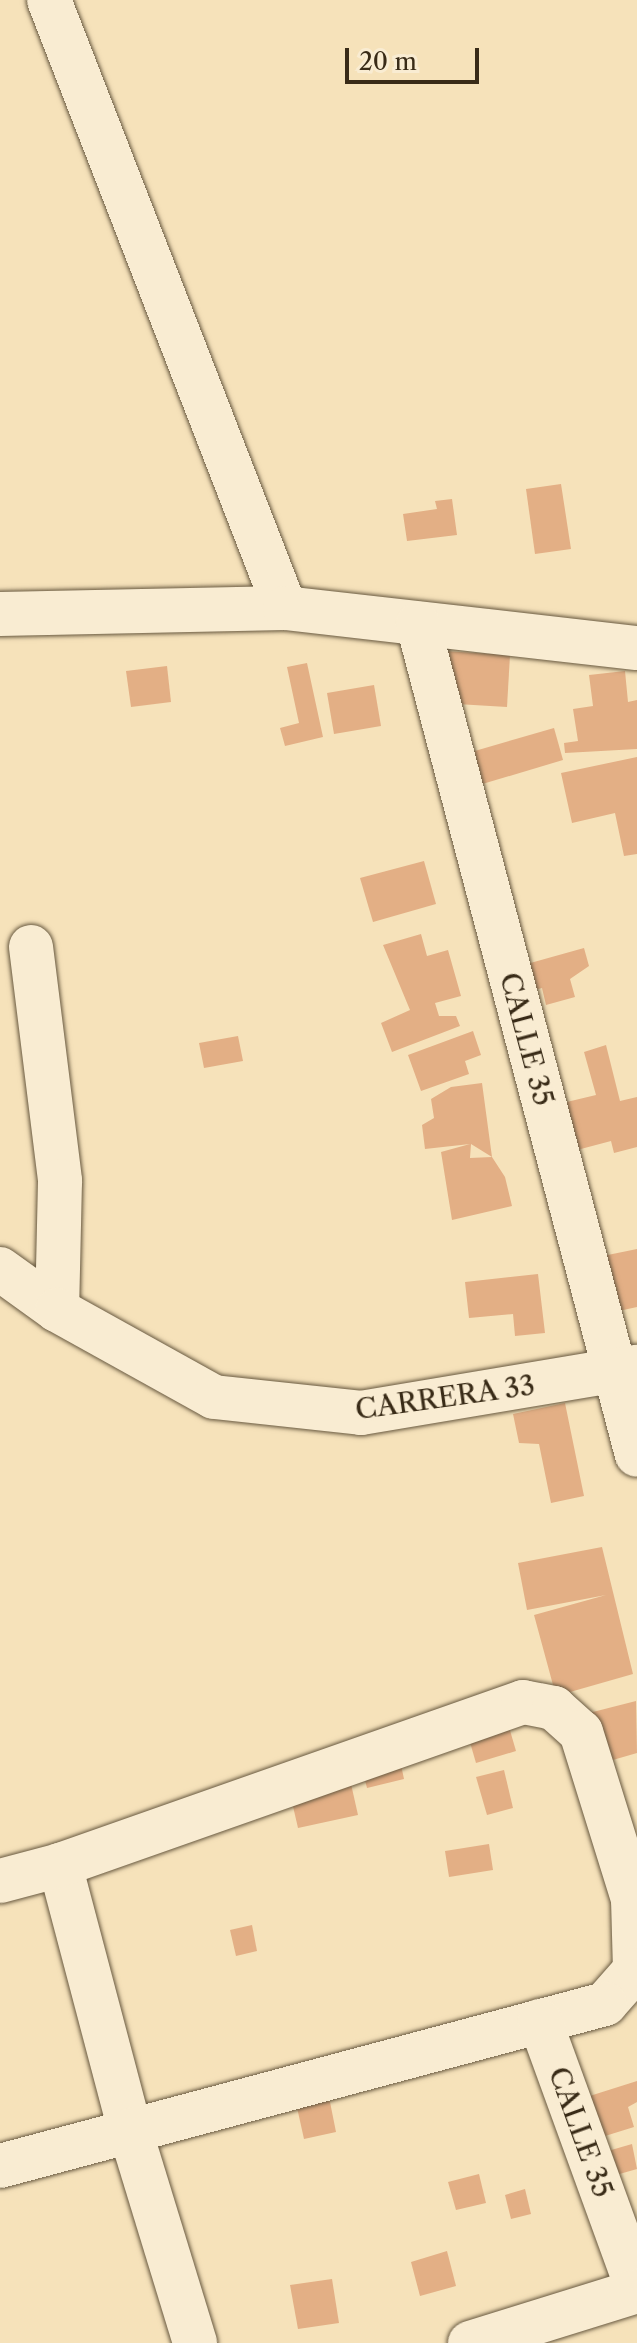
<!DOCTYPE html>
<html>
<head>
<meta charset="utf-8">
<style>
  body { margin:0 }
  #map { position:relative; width:637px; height:2343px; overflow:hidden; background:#f6e2ba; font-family:"Libre Caslon Text",serif }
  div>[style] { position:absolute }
  .building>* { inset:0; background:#e3af85 }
  .roads { filter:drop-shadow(0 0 2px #685940) drop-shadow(0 0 2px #685940) }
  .street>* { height:44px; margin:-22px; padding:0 22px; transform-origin:22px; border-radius:22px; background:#f9ecd2 }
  span { translate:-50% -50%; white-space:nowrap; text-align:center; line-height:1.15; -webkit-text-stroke:6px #f9ecd2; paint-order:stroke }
  .street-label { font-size:28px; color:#392b17 }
  .scale { position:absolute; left:345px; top:48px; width:134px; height:36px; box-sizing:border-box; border:4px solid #392b17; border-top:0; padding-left:10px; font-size:24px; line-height:28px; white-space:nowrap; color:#392b17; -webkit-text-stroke:6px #f9ecd2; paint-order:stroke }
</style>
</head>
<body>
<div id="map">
  <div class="building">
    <div style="clip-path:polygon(561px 484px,571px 549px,535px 554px,526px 489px)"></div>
    <div style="clip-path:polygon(452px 499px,457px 535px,407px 541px,403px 514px,437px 509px,435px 501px)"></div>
    <div style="clip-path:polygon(443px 651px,510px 655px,507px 707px,440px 703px)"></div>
    <div style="clip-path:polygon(307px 663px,323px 737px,285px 746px,280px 728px,299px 723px,287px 667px)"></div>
    <div style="clip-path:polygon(167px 666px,171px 702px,131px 707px,126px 671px)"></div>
    <div style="clip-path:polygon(625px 671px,628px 702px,637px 700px,637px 749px,565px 753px,564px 743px,578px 741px,573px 709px,593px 706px,589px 675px)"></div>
    <div style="clip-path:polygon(374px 685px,381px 726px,334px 734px,327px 693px)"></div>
    <div style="clip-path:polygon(554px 728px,563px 760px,469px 788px,461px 755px)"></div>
    <div style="clip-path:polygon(637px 757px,637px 854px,624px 856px,615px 813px,572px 823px,561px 773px)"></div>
    <div style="clip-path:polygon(424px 861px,436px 904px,373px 922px,360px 878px)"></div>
    <div style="clip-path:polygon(421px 934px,427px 956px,448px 950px,461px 996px,435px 1003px,439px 1016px,456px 1016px,460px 1026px,392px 1052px,381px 1023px,410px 1010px,383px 945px)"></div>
    <div style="clip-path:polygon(584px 948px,589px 966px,570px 979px,575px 997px,546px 1005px,542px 988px,523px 993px,516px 967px)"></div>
    <div style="clip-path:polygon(473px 1031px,481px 1055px,465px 1061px,469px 1074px,421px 1091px,408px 1055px)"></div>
    <div style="clip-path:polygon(238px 1036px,243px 1061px,204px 1068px,199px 1043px)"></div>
    <div style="clip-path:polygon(606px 1045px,620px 1101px,637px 1097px,637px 1147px,614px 1153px,611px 1141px,562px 1154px,550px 1106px,596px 1095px,584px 1052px)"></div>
    <div style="clip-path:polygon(482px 1083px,492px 1157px,471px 1144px,470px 1158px,492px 1157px,505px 1177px,512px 1206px,452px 1220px,441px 1152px,470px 1144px,425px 1149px,422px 1125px,434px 1118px,431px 1099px,451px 1087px)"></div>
    <div style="clip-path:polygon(637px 1249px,637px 1307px,605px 1314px,593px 1258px)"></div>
    <div style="clip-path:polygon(538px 1274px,545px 1333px,515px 1336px,513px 1314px,469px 1318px,465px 1282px)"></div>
    <div style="clip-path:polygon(565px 1403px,584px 1496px,551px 1503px,539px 1444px,519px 1443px,513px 1414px)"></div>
    <div style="clip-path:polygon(602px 1547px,633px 1674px,556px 1696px,534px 1615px,606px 1595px,527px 1610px,518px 1563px)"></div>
    <div style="clip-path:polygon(636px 1701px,637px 1753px,599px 1764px,585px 1714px)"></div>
    <div style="clip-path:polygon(507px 1720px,516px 1751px,476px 1763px,467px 1732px)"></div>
    <div style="clip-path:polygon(399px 1756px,404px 1779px,367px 1788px,361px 1765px)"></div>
    <div style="clip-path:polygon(504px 1770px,513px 1808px,487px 1815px,476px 1777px)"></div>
    <div style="clip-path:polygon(349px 1775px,358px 1815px,298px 1828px,289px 1789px)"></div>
    <div style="clip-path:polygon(489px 1844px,493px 1870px,449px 1877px,445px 1851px)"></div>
    <div style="clip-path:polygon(252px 1925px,257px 1951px,236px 1956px,230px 1930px)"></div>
    <div style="clip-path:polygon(637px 2081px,637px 2102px,628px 2107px,634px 2127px,589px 2141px,577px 2100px)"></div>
    <div style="clip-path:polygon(329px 2097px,336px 2132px,304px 2139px,296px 2103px)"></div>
    <div style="clip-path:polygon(632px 2144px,637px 2169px,602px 2179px,594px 2155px)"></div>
    <div style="clip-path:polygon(479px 2174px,486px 2203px,456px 2210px,448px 2182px)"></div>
    <div style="clip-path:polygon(525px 2189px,531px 2214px,511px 2219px,505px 2195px)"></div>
    <div style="clip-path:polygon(447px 2251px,456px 2286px,420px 2296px,411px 2262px)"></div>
    <div style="clip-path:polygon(332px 2279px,339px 2323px,298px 2329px,290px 2285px)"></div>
  </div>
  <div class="roads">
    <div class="street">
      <div style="left:49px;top:0;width:652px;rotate:68.79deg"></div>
      <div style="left:0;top:614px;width:285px;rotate:-1.2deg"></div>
      <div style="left:285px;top:608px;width:354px;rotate:6.5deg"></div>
      <div style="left:418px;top:624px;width:859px;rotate:75.24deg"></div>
      <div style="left:31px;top:947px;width:236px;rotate:82.9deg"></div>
      <div style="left:60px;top:1181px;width:129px;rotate:91.3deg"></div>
      <div style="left:0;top:1269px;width:70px;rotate:35.7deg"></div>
      <div style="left:57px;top:1310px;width:179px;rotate:29deg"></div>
      <div style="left:214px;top:1397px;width:148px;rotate:6.2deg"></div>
      <div style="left:361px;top:1413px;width:280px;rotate:-9.5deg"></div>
      <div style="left:60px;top:1865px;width:274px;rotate:75.2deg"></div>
      <div style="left:130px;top:2130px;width:223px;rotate:73deg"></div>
      <div style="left:0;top:1881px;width:62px;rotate:-14.9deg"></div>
      <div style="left:60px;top:1865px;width:491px;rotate:-19.4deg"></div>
      <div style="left:523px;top:1702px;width:32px;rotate:11deg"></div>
      <div style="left:554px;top:1708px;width:36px;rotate:42deg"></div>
      <div style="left:581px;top:1732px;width:175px;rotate:72.7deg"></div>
      <div style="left:633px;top:1899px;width:71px;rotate:88.4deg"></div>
      <div style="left:635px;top:1970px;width:45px;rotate:131.4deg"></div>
      <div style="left:605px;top:2004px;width:626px;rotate:165.01deg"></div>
      <div style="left:540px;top:2021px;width:283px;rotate:70deg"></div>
      <div style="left:470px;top:2343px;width:175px;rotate:-17.3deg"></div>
    </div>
  </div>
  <div class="street-label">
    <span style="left:527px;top:1039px;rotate:75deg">CALLE 35</span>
    <span style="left:445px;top:1397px;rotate:-8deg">CARRERA 33</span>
    <span style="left:581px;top:2132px;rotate:70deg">CALLE 35</span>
  </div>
  <div class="scale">20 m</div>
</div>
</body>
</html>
